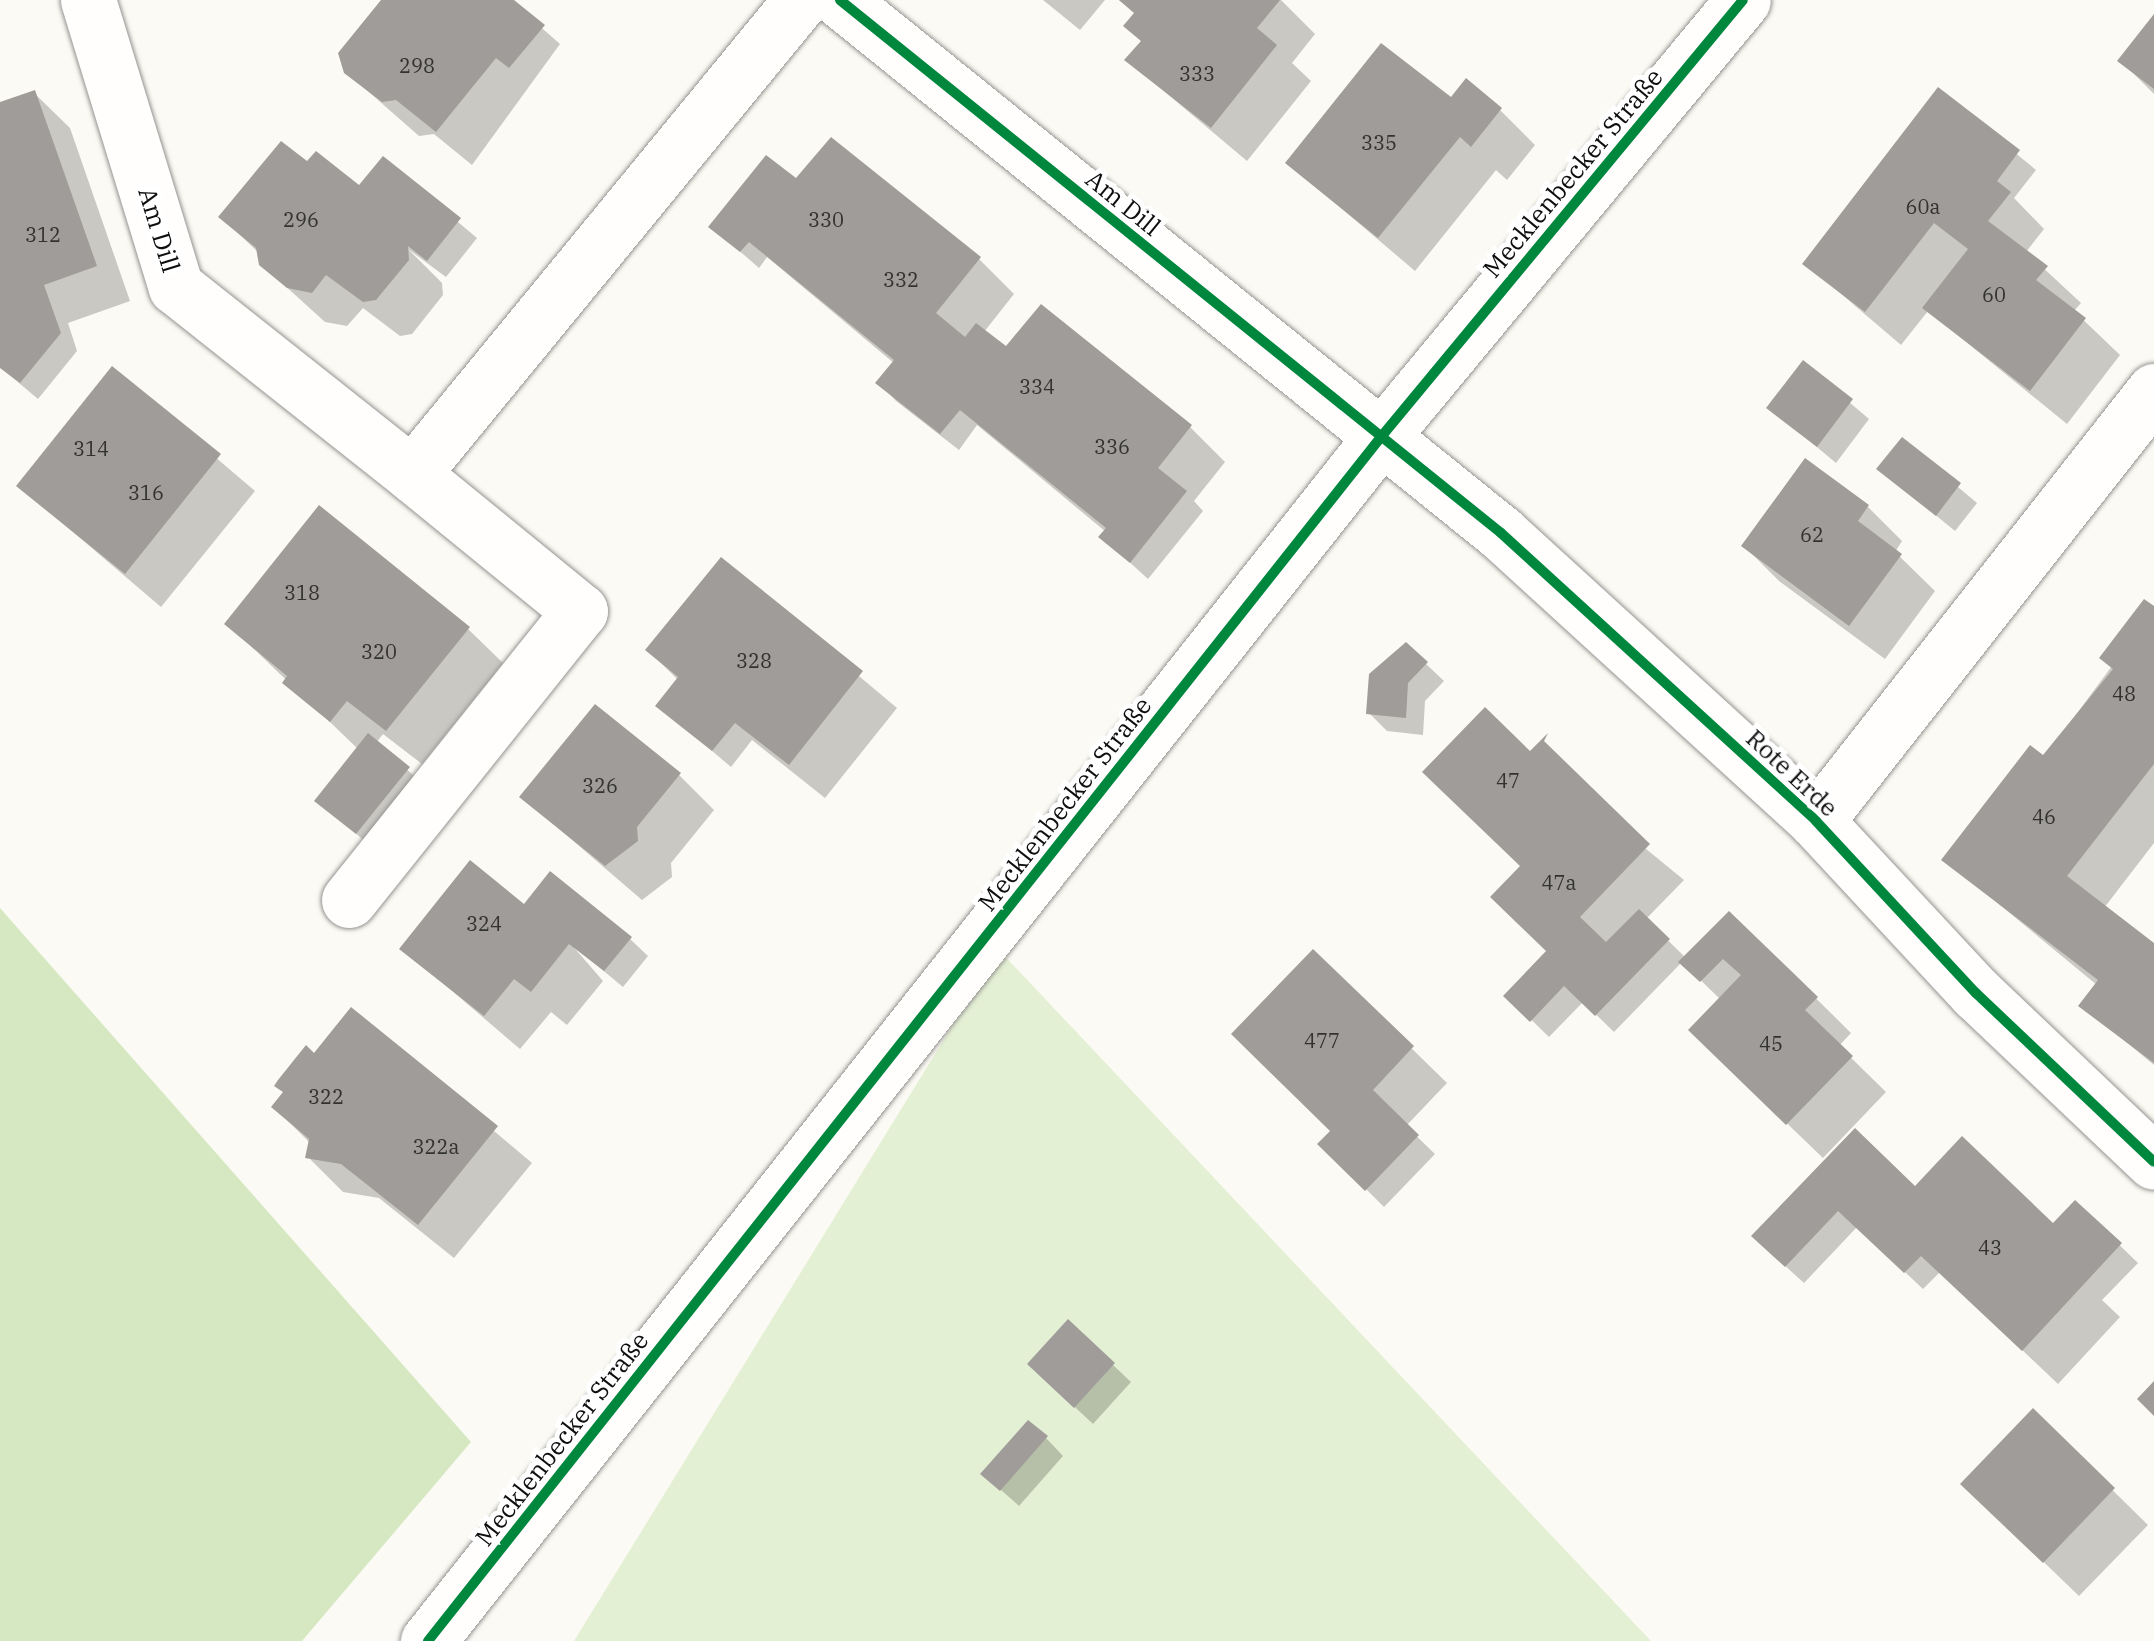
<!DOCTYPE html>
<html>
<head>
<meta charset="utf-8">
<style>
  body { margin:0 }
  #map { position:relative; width:2154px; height:1641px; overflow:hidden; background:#fcfaf4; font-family:"IBM Plex Serif",serif }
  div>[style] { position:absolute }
  .green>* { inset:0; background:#e4f0d4 }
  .forest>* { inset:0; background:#d5e8c2 }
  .shadow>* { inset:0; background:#0003 }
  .building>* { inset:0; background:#9f9c99 }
  .roads { filter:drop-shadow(0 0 2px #959492) drop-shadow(0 0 2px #959492) }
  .street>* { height:55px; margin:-27.5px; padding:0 27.5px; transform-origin:27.5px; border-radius:27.5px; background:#fffefd }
  .cycleway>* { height:10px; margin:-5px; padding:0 5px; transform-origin:5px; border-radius:5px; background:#00873e }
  span { translate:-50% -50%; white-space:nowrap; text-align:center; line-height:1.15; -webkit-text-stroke:10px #fff; paint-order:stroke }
  .number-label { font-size:20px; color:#323231 }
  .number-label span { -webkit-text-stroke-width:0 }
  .street-label { font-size:25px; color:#0e0e0e }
</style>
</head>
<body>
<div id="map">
  <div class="green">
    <div style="clip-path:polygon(999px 950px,1651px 1641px,574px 1641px)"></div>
  </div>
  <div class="forest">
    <div style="clip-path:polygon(0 908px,471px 1442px,302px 1641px,0 1641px)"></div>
  </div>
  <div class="shadow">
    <div style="clip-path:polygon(384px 0,510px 0,560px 44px,472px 165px,434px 134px,419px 136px,346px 72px)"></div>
    <div style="clip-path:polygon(1043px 0,1105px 0,1080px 30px)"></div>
    <div style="clip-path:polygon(1119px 0,1281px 0,1315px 34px,1292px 63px,1311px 81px,1247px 161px,1127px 60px,1142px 42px,1126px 26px,1136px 14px)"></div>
    <div style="clip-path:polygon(2154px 18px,2154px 94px,2121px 61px)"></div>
    <div style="clip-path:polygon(1938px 90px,2036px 170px,2014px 198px,2044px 229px,2026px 252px,2081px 303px,2074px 311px,2120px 355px,2067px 424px,1928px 311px,1901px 345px,1806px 264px)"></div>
    <div style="clip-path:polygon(34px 93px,70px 128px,130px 301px,68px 323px,77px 351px,38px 399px,0 367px,0 105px)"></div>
    <div style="clip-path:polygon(1451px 101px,1500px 110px,1535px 145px,1507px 180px,1496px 170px,1415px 271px,1288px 163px)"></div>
    <div style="clip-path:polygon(384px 160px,477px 238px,446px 277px,408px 249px,442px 283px,443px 295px,412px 334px,400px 336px,363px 308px,347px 326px,325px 322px,261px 264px,260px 254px,221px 217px,307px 164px,362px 191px)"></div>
    <div style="clip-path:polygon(796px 183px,979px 259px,1014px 294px,984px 332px,1007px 350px,1190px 427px,1225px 462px,1194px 501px,1203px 511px,1148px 579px,1102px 537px,1106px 532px,977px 425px,959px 450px,896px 401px,879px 383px,895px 364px,767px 257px,759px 268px,712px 227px)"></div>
    <div style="clip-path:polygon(1803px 363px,1869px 419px,1836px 463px,1769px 407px)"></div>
    <div style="clip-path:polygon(113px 370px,255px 491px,161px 607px,19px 486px)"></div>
    <div style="clip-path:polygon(1902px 440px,1977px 503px,1955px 531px,1879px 469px)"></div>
    <div style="clip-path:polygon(1867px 506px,1902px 541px,1895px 552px,1935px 591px,1885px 659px,1779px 581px,1744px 546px)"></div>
    <div style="clip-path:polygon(721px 560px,897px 708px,825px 798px,752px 740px,731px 767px,658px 705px,678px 680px,648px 650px)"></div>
    <div style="clip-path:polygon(2154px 609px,2154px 843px,2104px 908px,2154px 947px,2154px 1065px,2081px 1005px,2097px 985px,1944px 859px,2044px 758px)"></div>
    <div style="clip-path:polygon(227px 623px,468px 629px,503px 663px,422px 764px,383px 734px,376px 743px,426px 786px,375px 850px,317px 800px,358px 749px)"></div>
    <div style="clip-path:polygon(1406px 645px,1444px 681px,1425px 701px,1423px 735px,1387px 731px,1369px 713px)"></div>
    <div style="clip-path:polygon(1530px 754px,1684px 880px,1646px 919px,1686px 958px,1766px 949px,1851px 1033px,1839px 1046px,1886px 1092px,1823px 1158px,1726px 1065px,1721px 1000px,1682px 962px,1614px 1032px,1583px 1002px,1549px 1037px,1507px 996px,1549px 952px,1522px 867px)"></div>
    <div style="clip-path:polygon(679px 775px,714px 810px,671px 863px,672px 877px,642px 900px,522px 797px)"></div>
    <div style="clip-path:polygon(541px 923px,630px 939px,648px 956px,623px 987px,571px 944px,603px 981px,567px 1025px,551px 1012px,520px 1049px,403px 949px)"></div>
    <div style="clip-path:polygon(1313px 952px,1447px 1083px,1406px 1126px,1435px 1154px,1384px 1207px,1321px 1144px,1333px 1132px)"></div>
    <div style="clip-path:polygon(351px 1010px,532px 1163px,454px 1258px,379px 1198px,343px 1192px,308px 1157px,310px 1143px,274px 1107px)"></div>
    <div style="clip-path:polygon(1855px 1132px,1916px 1189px,2053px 1227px,2076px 1203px,2138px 1263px,2102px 1300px,2120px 1317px,2058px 1384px,1940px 1272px,1923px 1289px,1857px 1227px,1804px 1283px,1772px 1254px)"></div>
    <div style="clip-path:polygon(1113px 1365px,1131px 1382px,1093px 1424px,1048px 1382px)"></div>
    <div style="clip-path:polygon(2033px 1412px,2148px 1525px,2079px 1596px,1999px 1519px)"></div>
    <div style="clip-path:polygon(1046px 1438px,1063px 1456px,1019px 1506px,983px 1474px)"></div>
  </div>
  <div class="building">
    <div style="clip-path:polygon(381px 0,514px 0,545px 25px,509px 68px,496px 58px,436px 132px,396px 100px,382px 102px,344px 73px,338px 53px)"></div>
    <div style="clip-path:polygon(1119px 0,1280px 0,1257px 28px,1277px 45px,1211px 128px,1124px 60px,1141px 41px,1123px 26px,1134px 13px)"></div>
    <div style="clip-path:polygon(2154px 14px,2154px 89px,2117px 61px)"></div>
    <div style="clip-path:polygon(1381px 43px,1451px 97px,1466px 78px,1502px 108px,1471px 147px,1460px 137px,1378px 238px,1285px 163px)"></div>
    <div style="clip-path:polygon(1938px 87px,2020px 150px,1997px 181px,2011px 192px,1988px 221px,2048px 266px,2036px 280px,2086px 318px,2030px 391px,1922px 308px,1968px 249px,1934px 223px,1865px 312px,1802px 264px)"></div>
    <div style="clip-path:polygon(35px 90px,97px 266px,44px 285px,61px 333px,20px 383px,0 368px,0 102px)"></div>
    <div style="clip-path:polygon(831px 137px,981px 257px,936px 313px,965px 337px,976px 323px,1006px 346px,1041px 304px,1192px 425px,1158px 468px,1187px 491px,1130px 563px,1098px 537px,1106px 528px,960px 410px,940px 434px,875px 383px,894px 360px,749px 242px,740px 252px,708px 227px,766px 155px,796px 178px)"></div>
    <div style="clip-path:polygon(281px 141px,307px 161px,316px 151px,359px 185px,383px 156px,461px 218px,427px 261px,408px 246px,409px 260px,376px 300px,363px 302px,326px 275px,312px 293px,287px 288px,259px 265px,256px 248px,218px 217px)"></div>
    <div style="clip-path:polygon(1803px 360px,1853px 399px,1817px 447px,1766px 408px)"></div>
    <div style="clip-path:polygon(112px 366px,221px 454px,125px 574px,16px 486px)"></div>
    <div style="clip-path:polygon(1902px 437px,1961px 483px,1936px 516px,1876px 469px)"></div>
    <div style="clip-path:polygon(1805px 458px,1869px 505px,1858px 521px,1902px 554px,1849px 626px,1741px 546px)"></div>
    <div style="clip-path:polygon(319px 505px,470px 627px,386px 731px,347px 701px,330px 722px,282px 683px,287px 676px,224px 624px)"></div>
    <div style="clip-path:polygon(721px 557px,863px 671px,789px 765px,735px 723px,712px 751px,655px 706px,678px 677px,645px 650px)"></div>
    <div style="clip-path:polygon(2144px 599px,2154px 606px,2154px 764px,2067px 876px,2154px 943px,2154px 1063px,2078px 1006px,2098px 980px,1941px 860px,2030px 745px,2043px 755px,2113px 669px,2099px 658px)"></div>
    <div style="clip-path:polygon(1406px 642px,1428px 662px,1408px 683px,1406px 718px,1366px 714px,1369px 674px)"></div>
    <div style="clip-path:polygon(595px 704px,681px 773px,637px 827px,638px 841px,605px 866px,519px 797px)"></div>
    <div style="clip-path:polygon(1485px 707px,1530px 751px,1548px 733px,1544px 741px,1650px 844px,1580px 917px,1606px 942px,1639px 909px,1670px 939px,1595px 1016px,1564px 986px,1530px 1022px,1503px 996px,1546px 951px,1490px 897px,1520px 866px,1422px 772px)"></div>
    <div style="clip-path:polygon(368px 733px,410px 767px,356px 834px,314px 801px)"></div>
    <div style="clip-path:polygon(470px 860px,524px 904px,550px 871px,632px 937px,604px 971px,569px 944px,531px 992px,514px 979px,484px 1016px,399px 949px)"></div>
    <div style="clip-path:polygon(1729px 911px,1818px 997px,1805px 1010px,1853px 1056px,1786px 1125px,1688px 1030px,1741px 975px,1723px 959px,1700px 982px,1678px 962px)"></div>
    <div style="clip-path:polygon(1313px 949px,1414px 1046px,1373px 1090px,1419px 1135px,1365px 1191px,1317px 1144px,1330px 1131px,1231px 1034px)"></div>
    <div style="clip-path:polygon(351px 1007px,498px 1126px,418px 1225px,341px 1164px,305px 1158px,309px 1139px,271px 1107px,283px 1092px,274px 1086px,278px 1080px,306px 1045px,314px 1053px)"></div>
    <div style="clip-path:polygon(1855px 1128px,1915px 1186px,1962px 1136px,2053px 1223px,2075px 1200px,2122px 1243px,2022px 1351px,1921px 1256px,1904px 1273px,1838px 1211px,1785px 1267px,1751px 1236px)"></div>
    <div style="clip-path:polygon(1068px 1319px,1115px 1363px,1074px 1408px,1027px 1364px)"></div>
    <div style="clip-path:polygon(2154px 1381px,2154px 1416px,2137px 1399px)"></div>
    <div style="clip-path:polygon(2033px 1408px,2115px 1488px,2043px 1563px,1960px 1484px)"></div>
    <div style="clip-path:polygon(1028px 1420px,1048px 1436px,1000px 1491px,980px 1474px)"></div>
  </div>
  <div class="roads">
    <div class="street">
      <div style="left:88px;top:0;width:300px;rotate:73deg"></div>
      <div style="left:176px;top:287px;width:301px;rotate:38.4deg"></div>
      <div style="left:840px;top:0;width:849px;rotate:38.88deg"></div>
      <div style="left:1501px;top:533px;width:427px;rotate:42.4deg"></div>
      <div style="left:1816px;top:821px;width:235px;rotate:47.1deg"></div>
      <div style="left:1976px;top:993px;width:245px;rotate:43.5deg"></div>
      <div style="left:1816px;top:821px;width:547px;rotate:-51.83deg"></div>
      <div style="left:349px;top:900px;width:370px;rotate:-51.4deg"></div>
      <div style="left:580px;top:611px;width:217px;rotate:-140.8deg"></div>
      <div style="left:412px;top:474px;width:613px;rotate:-50.63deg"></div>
      <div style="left:428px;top:1641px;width:1536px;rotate:-51.64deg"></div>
      <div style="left:1381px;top:437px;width:567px;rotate:-50.36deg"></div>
    </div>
  </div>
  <div class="cycleway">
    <div style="left:840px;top:0;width:849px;rotate:38.88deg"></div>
    <div style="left:1501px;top:533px;width:427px;rotate:42.4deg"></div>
    <div style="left:1816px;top:821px;width:235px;rotate:47.1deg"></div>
    <div style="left:1976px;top:993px;width:245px;rotate:43.5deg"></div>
    <div style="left:428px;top:1641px;width:1536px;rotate:-51.64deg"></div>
    <div style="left:1381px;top:437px;width:567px;rotate:-50.36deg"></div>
  </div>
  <div class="number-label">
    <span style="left:417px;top:65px">298</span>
    <span style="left:1197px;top:73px">333</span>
    <span style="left:1379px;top:142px">335</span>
    <span style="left:1923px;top:206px">60a</span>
    <span style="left:301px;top:219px">296</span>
    <span style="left:826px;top:219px">330</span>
    <span style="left:43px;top:234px">312</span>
    <span style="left:901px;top:279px">332</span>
    <span style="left:1994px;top:294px">60</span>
    <span style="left:1037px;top:386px">334</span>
    <span style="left:1112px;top:446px">336</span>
    <span style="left:91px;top:448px">314</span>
    <span style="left:146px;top:492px">316</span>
    <span style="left:1812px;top:534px">62</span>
    <span style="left:302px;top:592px">318</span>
    <span style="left:379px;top:651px">320</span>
    <span style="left:754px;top:660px">328</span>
    <span style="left:2124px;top:693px">48</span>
    <span style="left:1508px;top:780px">47</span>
    <span style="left:600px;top:785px">326</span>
    <span style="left:2044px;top:816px">46</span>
    <span style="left:1559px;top:882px">47a</span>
    <span style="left:484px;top:923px">324</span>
    <span style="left:1322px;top:1040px">477</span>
    <span style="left:1771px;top:1043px">45</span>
    <span style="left:326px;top:1096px">322</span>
    <span style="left:436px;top:1146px">322a</span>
    <span style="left:1990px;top:1247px">43</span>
  </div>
  <div class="street-label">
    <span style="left:1573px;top:173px;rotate:-50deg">Mecklenbecker Straße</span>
    <span style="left:1123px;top:203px;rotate:39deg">Am Dill</span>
    <span style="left:159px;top:230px;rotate:73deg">Am Dill</span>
    <span style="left:1792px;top:773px;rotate:43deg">Rote Erde</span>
    <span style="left:1065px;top:804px;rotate:-52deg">Mecklenbecker Straße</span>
    <span style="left:562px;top:1439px;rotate:-52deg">Mecklenbecker Straße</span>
  </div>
</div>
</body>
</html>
